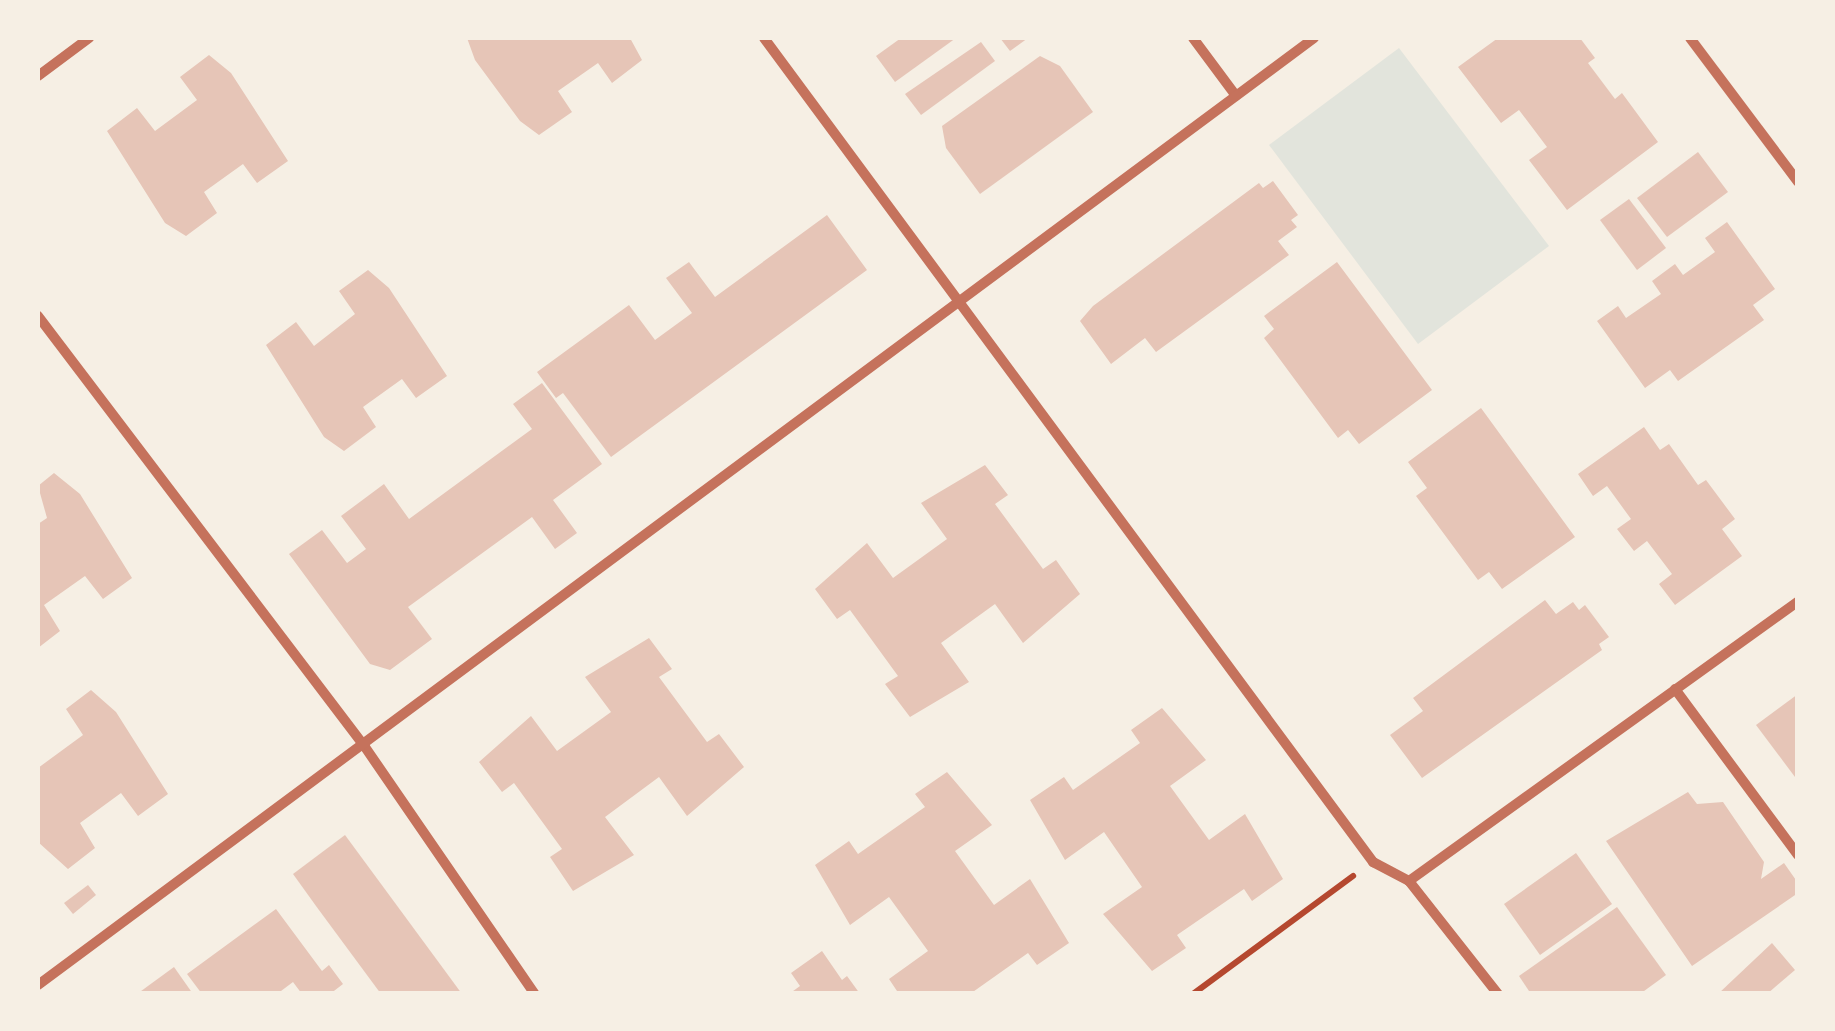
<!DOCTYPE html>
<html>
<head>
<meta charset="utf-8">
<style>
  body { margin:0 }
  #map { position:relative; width:1835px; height:1031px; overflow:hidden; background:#f6efe4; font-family:"Public Sans",sans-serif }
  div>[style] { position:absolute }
  .green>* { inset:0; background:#e2e4dc }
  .building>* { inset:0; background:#e6c5b7 }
  .path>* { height:6px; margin:-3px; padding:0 3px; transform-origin:3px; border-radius:3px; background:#b5482f }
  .minor>* { height:10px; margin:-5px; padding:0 5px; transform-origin:5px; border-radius:5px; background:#c5725c }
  span { translate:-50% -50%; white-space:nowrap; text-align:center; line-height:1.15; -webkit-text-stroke:9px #f6efe4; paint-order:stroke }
  .frame { position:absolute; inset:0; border:40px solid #f6efe4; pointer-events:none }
</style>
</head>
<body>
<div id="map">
  <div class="green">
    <div style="clip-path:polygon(1399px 48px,1549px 246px,1418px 344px,1269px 145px)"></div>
  </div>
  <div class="building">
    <div style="clip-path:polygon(467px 38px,630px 38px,642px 60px,612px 83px,598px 63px,558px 91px,572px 112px,539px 135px,520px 121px,475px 60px)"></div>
    <div style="clip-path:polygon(901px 38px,956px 38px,895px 82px,876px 56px)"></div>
    <div style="clip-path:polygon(1000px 38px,1028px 38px,1010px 51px)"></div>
    <div style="clip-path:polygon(1498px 38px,1580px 38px,1595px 58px,1588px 63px,1615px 99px,1622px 93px,1658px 142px,1567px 210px,1529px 160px,1547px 147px,1519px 110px,1501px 123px,1458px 67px)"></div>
    <div style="clip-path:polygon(981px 42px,995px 61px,921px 115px,905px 94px)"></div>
    <div style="clip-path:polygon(209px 55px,231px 73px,288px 161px,257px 183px,243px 164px,204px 192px,217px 213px,186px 236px,165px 223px,107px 131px,137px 108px,155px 131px,197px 100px,180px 77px)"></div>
    <div style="clip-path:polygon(1040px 56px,1060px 66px,1093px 112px,980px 194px,946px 148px,942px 126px)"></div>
    <div style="clip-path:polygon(1698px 152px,1728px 192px,1667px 237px,1637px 198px)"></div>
    <div style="clip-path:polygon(1273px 181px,1298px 215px,1291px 220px,1297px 227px,1278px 241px,1289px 255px,1156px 352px,1145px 338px,1111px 364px,1080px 321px,1093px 306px,1259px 183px,1263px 188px)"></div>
    <div style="clip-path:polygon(1629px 199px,1666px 248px,1637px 270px,1600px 220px)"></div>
    <div style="clip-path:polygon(827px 215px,867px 270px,611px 457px,563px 393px,556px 398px,537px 372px,629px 305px,655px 340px,692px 313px,666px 278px,689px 262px,715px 297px)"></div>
    <div style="clip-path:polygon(1727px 222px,1775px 289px,1753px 305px,1764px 320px,1678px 381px,1670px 370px,1645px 388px,1597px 321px,1618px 306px,1626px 318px,1661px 294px,1652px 281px,1675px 264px,1683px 275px,1715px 252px,1705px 238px)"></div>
    <div style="clip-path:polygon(1337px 262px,1432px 390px,1359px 444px,1348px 430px,1338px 438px,1264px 338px,1274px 329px,1264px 316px)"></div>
    <div style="clip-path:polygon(368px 270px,389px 288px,447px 376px,416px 398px,402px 379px,363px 407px,376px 427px,344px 451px,324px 437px,266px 345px,296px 322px,314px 346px,355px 314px,339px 291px)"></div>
    <div style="clip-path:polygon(542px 383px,602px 464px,553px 500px,577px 533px,555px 549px,532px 517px,408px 607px,432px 639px,390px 670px,370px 664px,289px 554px,322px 530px,347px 563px,366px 549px,341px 516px,384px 484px,409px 519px,532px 429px,513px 404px)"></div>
    <div style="clip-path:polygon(1481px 408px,1575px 537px,1502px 589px,1489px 572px,1478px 580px,1416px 496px,1427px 488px,1408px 462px)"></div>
    <div style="clip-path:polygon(1644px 427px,1660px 450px,1669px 444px,1698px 485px,1706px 480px,1735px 519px,1722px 529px,1742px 556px,1675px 605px,1659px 584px,1672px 574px,1647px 541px,1634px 551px,1617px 529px,1631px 519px,1607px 486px,1593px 496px,1578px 474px)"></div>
    <div style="clip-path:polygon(985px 465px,1008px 495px,995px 504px,1043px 569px,1056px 560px,1080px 594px,1023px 643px,995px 604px,941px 643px,969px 682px,910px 717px,885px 684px,898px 676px,850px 610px,837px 619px,815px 589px,867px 543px,893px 578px,947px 539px,921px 503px)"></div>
    <div style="clip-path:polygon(54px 473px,80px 494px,132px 578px,103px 599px,85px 576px,44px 605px,60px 631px,38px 648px,38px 524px,47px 518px,38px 486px)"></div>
    <div style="clip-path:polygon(1545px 600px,1556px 614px,1573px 602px,1579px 610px,1585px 605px,1609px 637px,1599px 644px,1602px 650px,1422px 778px,1390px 735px,1423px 711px,1413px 698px)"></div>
    <div style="clip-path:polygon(649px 638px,672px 669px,659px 677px,707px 742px,719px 734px,744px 767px,687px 816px,659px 777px,605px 817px,634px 855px,573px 891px,550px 857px,562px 849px,514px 783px,502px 792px,479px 762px,531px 716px,557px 751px,611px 712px,585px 677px)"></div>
    <div style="clip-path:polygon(91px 690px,116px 712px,168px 794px,138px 816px,121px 793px,80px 823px,95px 848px,68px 869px,38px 842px,38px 768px,83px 735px,66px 709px)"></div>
    <div style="clip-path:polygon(1798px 694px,1798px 781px,1756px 725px)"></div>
    <div style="clip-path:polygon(1162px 708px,1206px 760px,1170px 786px,1209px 840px,1245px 814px,1283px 879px,1252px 901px,1244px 889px,1177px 935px,1186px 948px,1152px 971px,1103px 914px,1142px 887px,1104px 832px,1065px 860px,1030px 800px,1064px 777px,1073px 790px,1140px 743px,1131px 730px)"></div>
    <div style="clip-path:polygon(947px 772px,992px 825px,955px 851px,994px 905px,1030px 879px,1069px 943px,1037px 965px,1028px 953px,970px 994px,899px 994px,889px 979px,928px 951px,889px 897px,850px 925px,815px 865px,849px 841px,858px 854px,925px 807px,915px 794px)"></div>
    <div style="clip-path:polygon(1688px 792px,1697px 804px,1723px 802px,1764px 862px,1761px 879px,1784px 863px,1798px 883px,1798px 893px,1692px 966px,1606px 841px)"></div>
    <div style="clip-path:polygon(345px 835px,437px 960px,462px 994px,381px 994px,316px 906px,293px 874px)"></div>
    <div style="clip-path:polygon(1576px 853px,1612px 904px,1540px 955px,1504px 904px)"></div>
    <div style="clip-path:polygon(88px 885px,96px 895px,73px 914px,64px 903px)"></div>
    <div style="clip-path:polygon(1617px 907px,1666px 975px,1640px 994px,1531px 994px,1519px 976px)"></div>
    <div style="clip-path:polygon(276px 909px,322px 971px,329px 965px,343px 984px,330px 994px,302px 994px,293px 982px,277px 994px,202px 994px,187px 974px)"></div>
    <div style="clip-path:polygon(1772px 943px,1795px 970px,1767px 994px,1718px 994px)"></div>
    <div style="clip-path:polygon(822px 951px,842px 980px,847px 976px,860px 994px,789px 994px,800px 986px,791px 973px)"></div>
    <div style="clip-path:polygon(174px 967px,193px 994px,137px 994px)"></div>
  </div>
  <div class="path">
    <div style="left:1193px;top:994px;width:199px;rotate:-36.4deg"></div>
  </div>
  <div class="minor">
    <div style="left:764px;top:38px;width:1025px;rotate:53.53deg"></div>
    <div style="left:1373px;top:862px;width:41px;rotate:27.8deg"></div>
    <div style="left:1409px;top:881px;width:144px;rotate:51.8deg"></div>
    <div style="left:1193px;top:38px;width:72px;rotate:53.4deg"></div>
    <div style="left:1690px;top:38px;width:180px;rotate:53.1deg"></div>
    <div style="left:38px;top:76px;width:64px;rotate:-36.7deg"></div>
    <div style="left:38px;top:316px;width:541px;rotate:52.81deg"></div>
    <div style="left:365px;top:747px;width:300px;rotate:55.5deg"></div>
    <div style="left:1675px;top:689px;width:207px;rotate:53.5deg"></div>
    <div style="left:1409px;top:881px;width:479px;rotate:-35.7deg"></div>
    <div style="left:38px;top:985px;width:1589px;rotate:-36.58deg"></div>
  </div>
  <div class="frame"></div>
</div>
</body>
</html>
